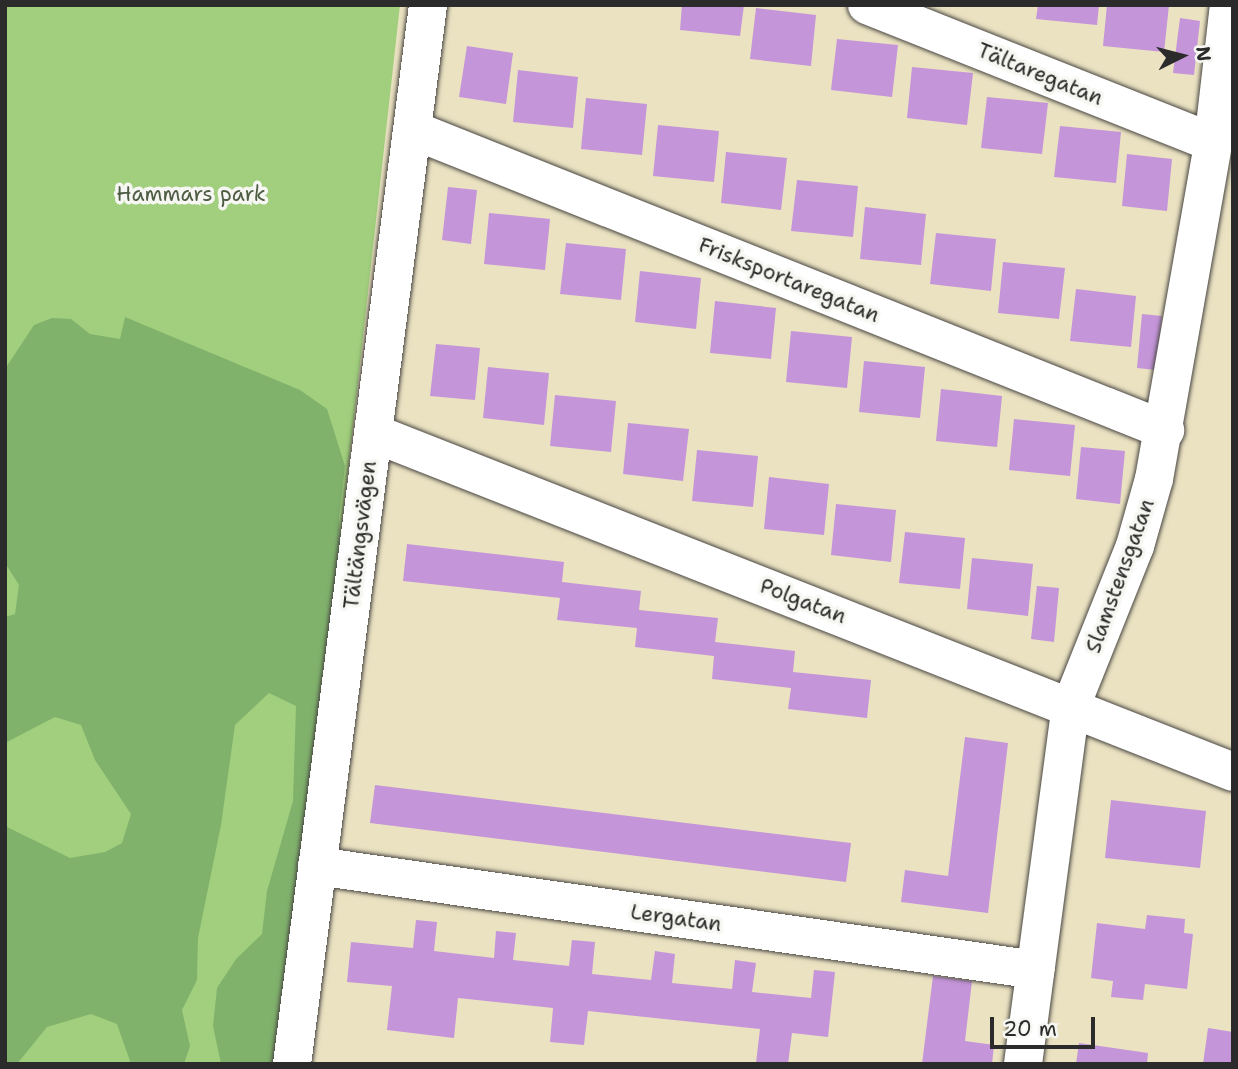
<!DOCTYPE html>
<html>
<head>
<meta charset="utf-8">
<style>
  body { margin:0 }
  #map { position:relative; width:1238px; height:1069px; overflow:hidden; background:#ebe2c2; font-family:"Shantell Sans",sans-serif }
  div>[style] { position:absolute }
  .green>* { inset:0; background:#a1cf7d }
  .forest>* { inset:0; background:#80b26c }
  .building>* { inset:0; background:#c495d9 }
  .roads { filter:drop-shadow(0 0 2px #484642) drop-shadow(0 0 2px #484642) }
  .minor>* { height:38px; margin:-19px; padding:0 19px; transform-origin:19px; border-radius:19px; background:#fff }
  span { translate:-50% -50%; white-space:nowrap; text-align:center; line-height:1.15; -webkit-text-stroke:7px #f6f6f2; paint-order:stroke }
  .street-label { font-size:21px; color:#2b2b2b }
  .park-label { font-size:21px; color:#4e5c44 }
  .frame { position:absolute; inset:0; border:7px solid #2b2b2b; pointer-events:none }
  .north { position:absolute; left:1147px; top:21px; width:70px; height:70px; -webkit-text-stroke:5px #f6f6f2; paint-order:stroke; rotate:84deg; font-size:19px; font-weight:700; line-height:28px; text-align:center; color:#2b2b2b }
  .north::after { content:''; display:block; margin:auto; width:24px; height:32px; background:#2b2b2b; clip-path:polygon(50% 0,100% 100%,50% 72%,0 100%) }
  .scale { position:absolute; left:990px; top:1017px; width:105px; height:32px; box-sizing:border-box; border:4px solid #2b2b2b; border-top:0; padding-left:9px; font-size:21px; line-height:24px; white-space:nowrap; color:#2b2b2b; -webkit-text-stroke:5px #f6f6f2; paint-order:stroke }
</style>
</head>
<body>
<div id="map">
  <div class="green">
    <div style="clip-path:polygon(5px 5px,400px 5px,282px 1064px,5px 1064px)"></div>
  </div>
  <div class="forest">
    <div style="clip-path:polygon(125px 317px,300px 390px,327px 409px,345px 466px,339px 517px,341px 585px,280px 1064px,221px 1064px,213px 1026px,217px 988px,236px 959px,262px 934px,267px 891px,293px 801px,296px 706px,269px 693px,235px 725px,221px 825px,198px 938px,197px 980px,182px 1010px,190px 1046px,184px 1064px,131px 1064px,117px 1024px,91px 1014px,47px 1027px,17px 1064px,5px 1064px,5px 826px,70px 858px,105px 852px,122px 843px,131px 814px,95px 760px,81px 725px,55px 717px,5px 743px,5px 617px,15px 614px,19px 585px,5px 563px,5px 369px,34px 325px,52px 318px,71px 319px,90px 334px,120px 339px)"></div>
  </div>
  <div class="building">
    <div style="clip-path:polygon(682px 5px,744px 5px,740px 36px,680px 30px)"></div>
    <div style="clip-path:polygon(1038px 5px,1099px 5px,1097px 25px,1036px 19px)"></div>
    <div style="clip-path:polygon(1107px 5px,1169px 5px,1164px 52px,1103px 46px)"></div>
    <div style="clip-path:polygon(756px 8px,816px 15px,811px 66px,750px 59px)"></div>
    <div style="clip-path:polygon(1180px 18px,1200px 21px,1194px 75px,1173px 73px)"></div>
    <div style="clip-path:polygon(837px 39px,898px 45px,892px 97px,831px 90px)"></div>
    <div style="clip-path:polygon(467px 46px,513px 53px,506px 104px,459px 97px)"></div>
    <div style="clip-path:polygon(912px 67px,973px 73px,967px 125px,907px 118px)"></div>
    <div style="clip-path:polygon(518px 70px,578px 77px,573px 128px,513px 122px)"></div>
    <div style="clip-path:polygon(987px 97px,1048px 103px,1042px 154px,981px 148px)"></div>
    <div style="clip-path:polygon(586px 98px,647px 104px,642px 155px,581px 149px)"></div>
    <div style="clip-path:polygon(658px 125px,719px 131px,714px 182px,653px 176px)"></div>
    <div style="clip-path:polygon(1060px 126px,1121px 132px,1116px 183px,1054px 177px)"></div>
    <div style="clip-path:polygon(726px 152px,787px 158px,781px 210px,721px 203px)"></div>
    <div style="clip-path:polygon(1127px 154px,1172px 159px,1167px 211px,1122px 206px)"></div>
    <div style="clip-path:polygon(797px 180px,858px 186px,853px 237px,791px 231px)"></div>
    <div style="clip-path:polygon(448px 187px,477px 190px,471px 244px,442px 240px)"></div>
    <div style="clip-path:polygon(865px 207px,926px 214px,921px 265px,860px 259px)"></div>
    <div style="clip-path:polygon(489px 213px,550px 219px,545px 270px,484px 264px)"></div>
    <div style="clip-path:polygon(936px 233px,996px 239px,991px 291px,930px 284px)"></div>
    <div style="clip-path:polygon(566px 243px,626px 249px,621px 300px,560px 294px)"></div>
    <div style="clip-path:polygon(1003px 262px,1065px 268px,1059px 319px,998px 313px)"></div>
    <div style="clip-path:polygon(640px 271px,701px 278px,696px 329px,635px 322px)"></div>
    <div style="clip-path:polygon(1076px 289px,1136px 296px,1131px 347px,1070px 341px)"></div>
    <div style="clip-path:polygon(715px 301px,776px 308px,771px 359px,710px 353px)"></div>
    <div style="clip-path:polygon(1142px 314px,1162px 316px,1156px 370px,1137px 368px)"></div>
    <div style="clip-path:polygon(791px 331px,852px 337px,847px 388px,786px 382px)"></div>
    <div style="clip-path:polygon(436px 344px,480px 348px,475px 400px,430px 396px)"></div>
    <div style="clip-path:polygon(864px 361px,925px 367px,920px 418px,859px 412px)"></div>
    <div style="clip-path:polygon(488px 367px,549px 373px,544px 425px,483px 418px)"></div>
    <div style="clip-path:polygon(941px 389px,1002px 396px,997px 447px,936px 441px)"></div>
    <div style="clip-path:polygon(555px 395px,616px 401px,611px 452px,550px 446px)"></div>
    <div style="clip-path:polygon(1014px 419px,1075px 425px,1070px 476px,1009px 470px)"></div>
    <div style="clip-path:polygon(628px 423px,689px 429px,683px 481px,623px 474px)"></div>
    <div style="clip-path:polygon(1081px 447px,1125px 451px,1120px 504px,1076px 499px)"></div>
    <div style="clip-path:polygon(697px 450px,758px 456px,753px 507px,692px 501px)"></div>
    <div style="clip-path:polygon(769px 477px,829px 484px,824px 535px,764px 529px)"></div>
    <div style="clip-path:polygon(836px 504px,896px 510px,891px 562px,831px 555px)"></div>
    <div style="clip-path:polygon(905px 532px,965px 538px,960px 589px,899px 583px)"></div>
    <div style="clip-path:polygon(407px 544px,564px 562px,562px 582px,641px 591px,639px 610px,718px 618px,715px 642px,795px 651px,793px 672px,871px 680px,867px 718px,788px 709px,791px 688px,712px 679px,714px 656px,635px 647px,637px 628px,557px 620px,560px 598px,403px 581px)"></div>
    <div style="clip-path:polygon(972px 558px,1033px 564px,1028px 616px,967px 609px)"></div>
    <div style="clip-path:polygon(1037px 586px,1059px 588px,1054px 642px,1031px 639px)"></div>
    <div style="clip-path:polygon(965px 737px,1008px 743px,988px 913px,901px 902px,905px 870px,948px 876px)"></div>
    <div style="clip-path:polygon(375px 785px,851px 843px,846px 882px,370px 823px)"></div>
    <div style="clip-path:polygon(1111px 800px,1206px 811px,1200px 868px,1105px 858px)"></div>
    <div style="clip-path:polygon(1147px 915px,1185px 919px,1184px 933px,1193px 934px,1187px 989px,1145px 984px,1143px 1000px,1111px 997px,1113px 981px,1091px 978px,1097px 923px,1145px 929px)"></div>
    <div style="clip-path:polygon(416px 920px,437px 922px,434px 951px,494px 958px,496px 931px,516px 933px,513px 960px,569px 966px,572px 940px,595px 942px,592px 974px,651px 980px,655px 951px,675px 954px,672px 983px,732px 989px,735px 960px,756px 963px,752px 992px,811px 998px,814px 970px,835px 972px,828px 1037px,792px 1033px,788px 1064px,756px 1063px,760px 1029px,588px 1011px,584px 1045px,550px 1042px,553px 1008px,458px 998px,454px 1038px,387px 1030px,392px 986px,347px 982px,351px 942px,413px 948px)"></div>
    <div style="clip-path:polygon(933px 976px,972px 981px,965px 1041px,994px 1045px,992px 1064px,922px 1064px)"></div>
    <div style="clip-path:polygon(1208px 1028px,1233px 1032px,1233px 1064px,1203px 1064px)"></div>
    <div style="clip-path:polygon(1079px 1043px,1148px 1053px,1147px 1064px,1076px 1064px)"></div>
  </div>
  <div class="roads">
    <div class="minor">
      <div style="left:867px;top:5px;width:373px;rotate:21.7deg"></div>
      <div style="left:413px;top:130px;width:810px;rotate:21.75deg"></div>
      <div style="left:373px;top:433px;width:924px;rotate:21.51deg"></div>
      <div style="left:317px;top:866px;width:726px;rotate:8.23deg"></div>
      <div style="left:292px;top:1064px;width:1068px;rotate:-82.68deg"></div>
      <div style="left:1023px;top:1064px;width:361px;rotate:-82.4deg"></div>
      <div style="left:1071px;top:706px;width:172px;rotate:-68.2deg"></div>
      <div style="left:1135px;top:546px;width:70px;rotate:-74.2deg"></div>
      <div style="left:1154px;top:479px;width:341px;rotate:-80deg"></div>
      <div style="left:1213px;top:143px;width:139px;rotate:-83.4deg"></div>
    </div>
  </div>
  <div class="street-label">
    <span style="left:1040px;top:74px;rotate:22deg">Tältaregatan</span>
    <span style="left:789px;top:280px;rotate:22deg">Frisksportaregatan</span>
    <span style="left:360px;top:535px;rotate:-83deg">Tältängsvägen</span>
    <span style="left:1120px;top:576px;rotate:-70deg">Slamstensgatan</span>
    <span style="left:803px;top:601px;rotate:21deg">Polgatan</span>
    <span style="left:676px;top:918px;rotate:8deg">Lergatan</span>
  </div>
  <div class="park-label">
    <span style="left:191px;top:194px">Hammars park</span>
  </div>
  <div class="frame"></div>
  <div class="north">N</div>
  <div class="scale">20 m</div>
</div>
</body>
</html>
